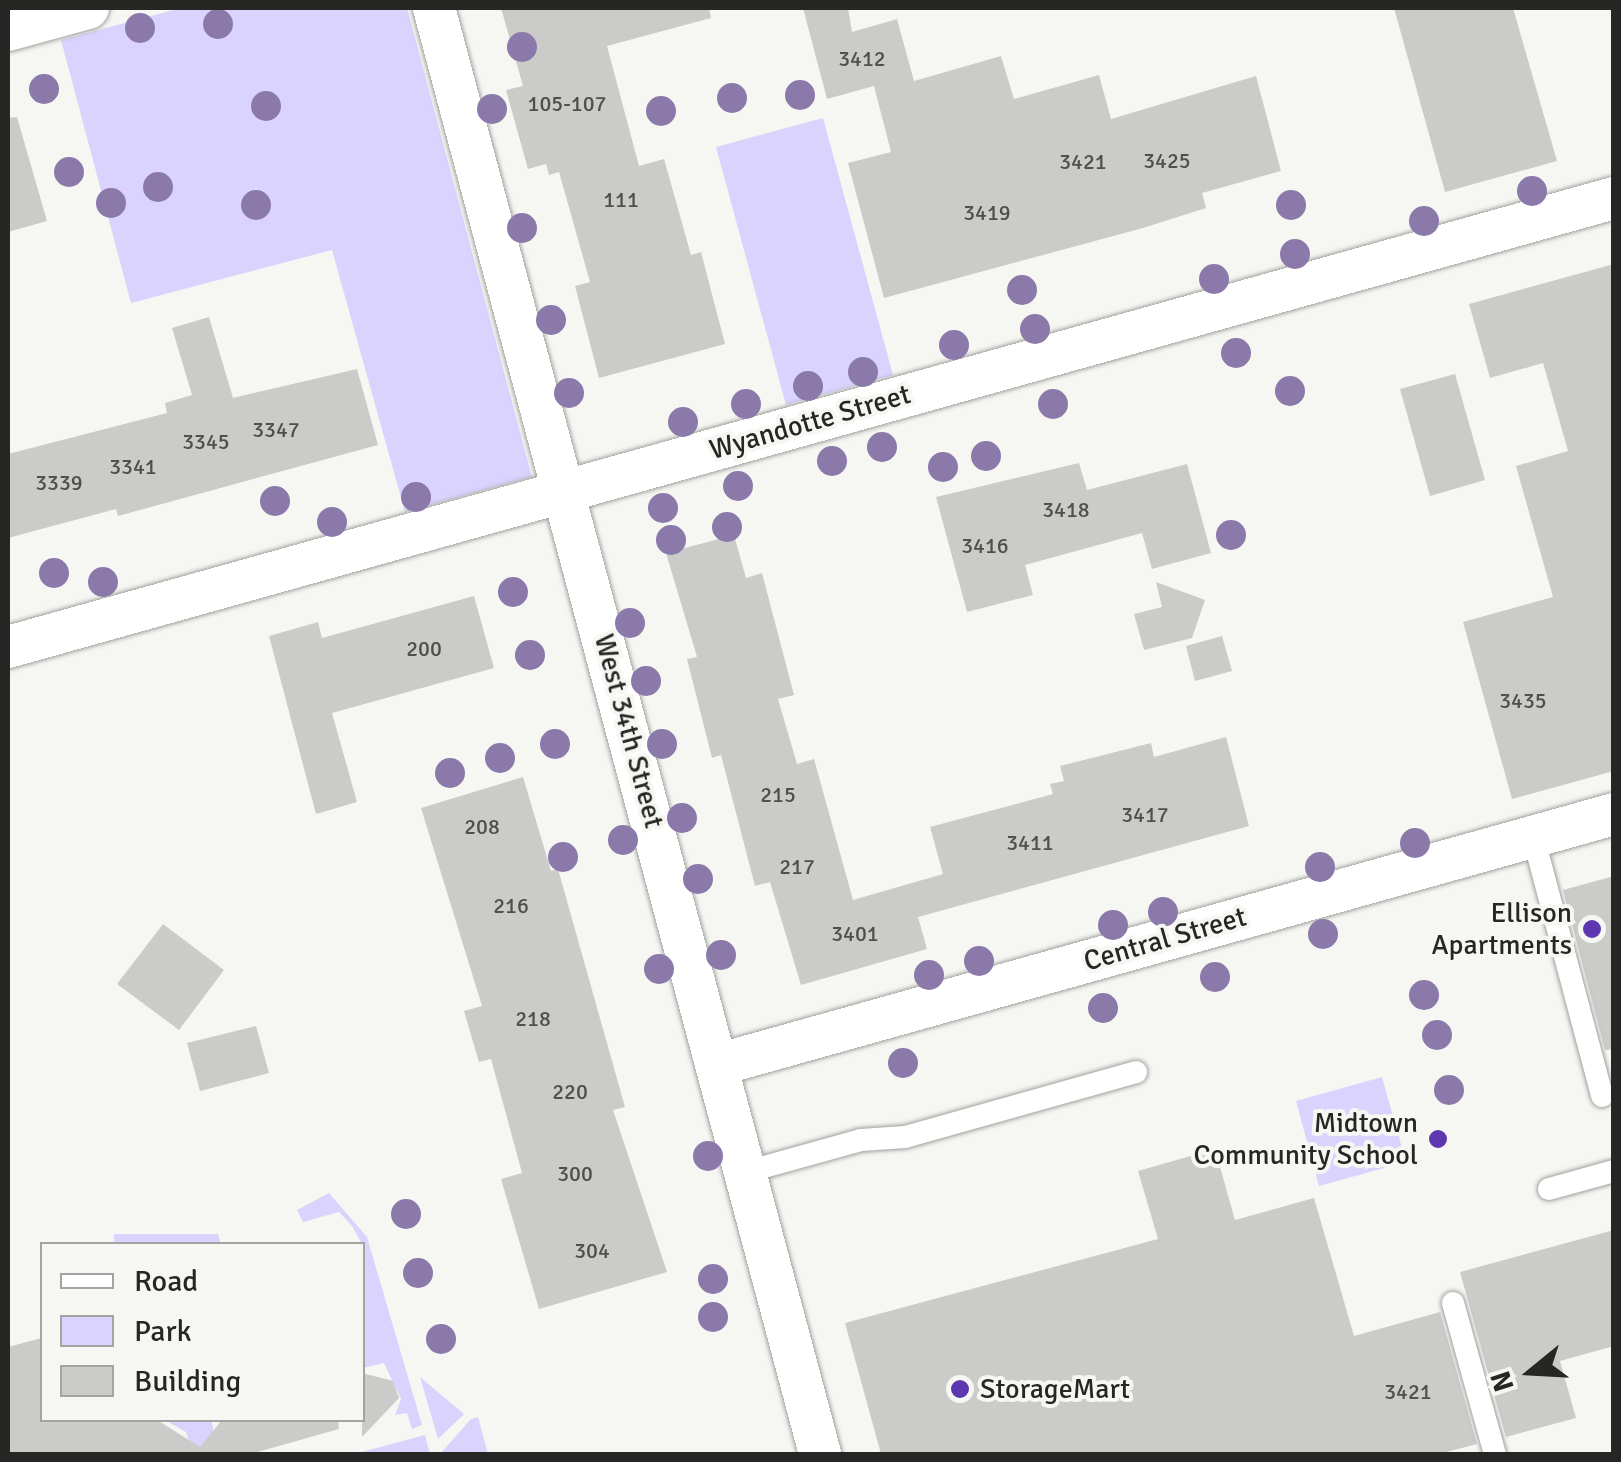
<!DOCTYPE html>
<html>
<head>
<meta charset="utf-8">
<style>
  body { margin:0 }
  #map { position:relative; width:1621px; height:1462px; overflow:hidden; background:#f6f7f3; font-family:Signika,sans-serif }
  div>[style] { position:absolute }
  .green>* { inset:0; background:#d9d3fd }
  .building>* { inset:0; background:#cbccc9 }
  .roads { filter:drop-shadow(0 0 2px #a0a29e) drop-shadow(0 0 2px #a0a29e) }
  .service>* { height:22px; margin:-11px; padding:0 11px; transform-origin:11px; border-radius:11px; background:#fff }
  .minor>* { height:42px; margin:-21px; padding:0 21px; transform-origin:21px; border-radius:21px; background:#fff }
  .trees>* { width:30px; height:30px; margin:-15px; border-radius:50%; background:#8b79aa }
  .dots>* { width:28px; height:28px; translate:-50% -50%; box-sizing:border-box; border:5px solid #f6f7f3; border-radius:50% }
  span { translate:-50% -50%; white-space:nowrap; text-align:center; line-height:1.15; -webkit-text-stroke:8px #f6f7f3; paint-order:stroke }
  .number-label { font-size:22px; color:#4f504e }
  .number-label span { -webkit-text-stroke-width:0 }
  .street-label { font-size:28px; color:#262725 }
  .poi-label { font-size:28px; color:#262725 }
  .right { translate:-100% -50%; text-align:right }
  .left { translate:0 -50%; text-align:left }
  .frame { position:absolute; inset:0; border:10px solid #262725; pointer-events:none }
  .legend { position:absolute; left:40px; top:1242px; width:325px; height:180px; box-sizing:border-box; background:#f6f7f3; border:2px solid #a3a4a1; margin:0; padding:12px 18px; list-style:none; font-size:30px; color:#262725 }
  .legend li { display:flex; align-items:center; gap:20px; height:50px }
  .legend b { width:50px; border:2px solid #a3a4a1 }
  .north { position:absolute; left:1481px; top:1322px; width:100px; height:100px; -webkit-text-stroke:8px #f6f7f3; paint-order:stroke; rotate:252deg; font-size:28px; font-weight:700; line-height:40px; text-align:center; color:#262725 }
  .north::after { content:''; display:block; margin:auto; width:35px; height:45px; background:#262725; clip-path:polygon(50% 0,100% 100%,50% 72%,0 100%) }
</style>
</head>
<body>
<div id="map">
  <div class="green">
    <div style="clip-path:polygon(181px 8px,407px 8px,532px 477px,405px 512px,332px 250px,131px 303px,61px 40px)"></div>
    <div style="clip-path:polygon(823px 118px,893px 375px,786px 405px,716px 147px)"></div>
    <div style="clip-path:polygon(1382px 1077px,1406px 1162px,1319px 1186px,1296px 1101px)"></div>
    <div style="clip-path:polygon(329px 1193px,367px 1237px,422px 1425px,412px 1429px,407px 1413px,395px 1415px,401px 1399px,384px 1363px,363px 1368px,362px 1244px,352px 1226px,339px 1212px,303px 1222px,297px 1210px)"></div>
    <div style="clip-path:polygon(114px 1234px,218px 1234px,221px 1244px,114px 1244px)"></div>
    <div style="clip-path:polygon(420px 1377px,464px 1414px,438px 1439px)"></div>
    <div style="clip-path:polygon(478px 1417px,488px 1454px,440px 1454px,471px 1419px)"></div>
    <div style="clip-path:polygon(165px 1420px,211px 1420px,219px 1450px,229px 1454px,193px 1454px,186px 1432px)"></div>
    <div style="clip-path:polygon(425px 1435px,430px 1454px,358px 1453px)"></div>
  </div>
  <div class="building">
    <div style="clip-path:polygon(501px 8px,709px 8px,711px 18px,607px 46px,639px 166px,664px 159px,691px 255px,701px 252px,725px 344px,599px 378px,575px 286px,590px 282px,559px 172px,549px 175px,546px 164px,528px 169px,506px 90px,523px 86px)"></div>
    <div style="clip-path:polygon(803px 8px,848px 8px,852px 32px,897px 19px,914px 81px,1001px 56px,1014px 99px,1099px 75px,1111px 119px,1256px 76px,1281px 171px,1202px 193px,1206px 208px,1143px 228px,884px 298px,848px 163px,891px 152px,874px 86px,827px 99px)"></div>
    <div style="clip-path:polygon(1394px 8px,1513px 8px,1557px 161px,1445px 192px)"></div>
    <div style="clip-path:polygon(17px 117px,47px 221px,8px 232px,8px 118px)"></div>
    <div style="clip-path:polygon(1614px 264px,1614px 771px,1512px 799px,1463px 622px,1553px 597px,1516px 466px,1568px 451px,1543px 363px,1490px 378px,1469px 304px)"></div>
    <div style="clip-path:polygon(209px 317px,233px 398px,357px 369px,378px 445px,118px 516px,116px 509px,8px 538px,8px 454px,167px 413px,165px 403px,192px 395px,172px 328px)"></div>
    <div style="clip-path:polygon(1455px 374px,1485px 480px,1430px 496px,1400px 389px)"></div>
    <div style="clip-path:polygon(1079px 463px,1087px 490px,1187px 464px,1211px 553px,1152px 569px,1142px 533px,1025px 565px,1033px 595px,967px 612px,936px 497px)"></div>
    <div style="clip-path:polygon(734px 535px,746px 578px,762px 573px,794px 695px,778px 699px,797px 764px,814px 759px,853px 900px,943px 874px,930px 827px,1053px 794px,1050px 784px,1064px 781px,1060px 766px,1151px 743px,1154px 757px,1226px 737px,1249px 826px,918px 917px,927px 949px,801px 985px,770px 882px,755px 886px,721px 755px,712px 758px,687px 659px,697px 657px,666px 553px)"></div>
    <div style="clip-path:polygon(1156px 582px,1205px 600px,1192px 638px,1144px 650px,1134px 614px,1162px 607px)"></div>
    <div style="clip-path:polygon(474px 596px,494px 668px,332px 713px,357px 802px,316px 814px,269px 636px,318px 622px,322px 638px)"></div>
    <div style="clip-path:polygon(1222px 636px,1232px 671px,1195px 681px,1186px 646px)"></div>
    <div style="clip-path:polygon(523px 777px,551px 871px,558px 869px,625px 1107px,613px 1110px,667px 1272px,539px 1309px,501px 1179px,522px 1173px,491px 1059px,479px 1062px,464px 1011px,482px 1006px,421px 808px)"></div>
    <div style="clip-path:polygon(1614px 876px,1614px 1049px,1605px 1050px,1563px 890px)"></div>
    <div style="clip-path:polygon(163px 924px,224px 970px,179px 1030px,117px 984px)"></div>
    <div style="clip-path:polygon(256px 1026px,269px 1073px,200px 1091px,187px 1043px)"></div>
    <div style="clip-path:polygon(1215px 1149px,1235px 1220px,1314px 1198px,1354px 1336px,1440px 1312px,1477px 1444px,1439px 1454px,881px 1454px,845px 1323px,1158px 1239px,1138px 1171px)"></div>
    <div style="clip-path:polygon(1614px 1230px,1614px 1346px,1560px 1361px,1576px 1418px,1506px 1437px,1460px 1272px)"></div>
    <div style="clip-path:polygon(42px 1338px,42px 1420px,157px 1420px,200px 1447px,222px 1420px,338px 1420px,339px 1429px,250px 1454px,8px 1454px,8px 1347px)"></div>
    <div style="clip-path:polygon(362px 1373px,393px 1381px,399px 1398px,362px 1437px)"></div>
  </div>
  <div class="roads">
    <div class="service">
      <div style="left:1533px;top:836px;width:269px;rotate:75.1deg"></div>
      <div style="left:746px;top:1172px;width:119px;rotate:-15.5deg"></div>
      <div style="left:861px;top:1140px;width:44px;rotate:-3.9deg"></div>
      <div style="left:905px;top:1137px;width:240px;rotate:-15.7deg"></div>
      <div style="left:1549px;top:1189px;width:67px;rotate:-15.5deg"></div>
      <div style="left:1453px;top:1303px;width:157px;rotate:74.5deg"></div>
    </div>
    <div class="minor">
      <div style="left:434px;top:8px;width:1497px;rotate:75.05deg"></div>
      <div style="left:8px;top:30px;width:83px;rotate:-15.4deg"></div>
      <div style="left:8px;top:647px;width:1668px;rotate:-15.62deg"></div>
      <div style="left:717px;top:1065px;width:931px;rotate:-15.63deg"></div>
    </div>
  </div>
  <div class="trees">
    <div style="left:218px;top:24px"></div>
    <div style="left:140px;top:28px"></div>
    <div style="left:522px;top:47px"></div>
    <div style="left:44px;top:89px"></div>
    <div style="left:800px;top:95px"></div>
    <div style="left:732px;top:98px"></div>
    <div style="left:266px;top:106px"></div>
    <div style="left:492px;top:109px"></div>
    <div style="left:661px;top:111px"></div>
    <div style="left:69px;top:172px"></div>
    <div style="left:158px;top:187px"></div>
    <div style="left:1532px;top:191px"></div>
    <div style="left:111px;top:203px"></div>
    <div style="left:256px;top:205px"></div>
    <div style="left:1291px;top:205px"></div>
    <div style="left:1424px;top:221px"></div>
    <div style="left:522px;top:228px"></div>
    <div style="left:1295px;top:254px"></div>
    <div style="left:1214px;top:279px"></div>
    <div style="left:1022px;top:290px"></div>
    <div style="left:551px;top:320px"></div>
    <div style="left:1035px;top:329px"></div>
    <div style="left:954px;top:345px"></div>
    <div style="left:1236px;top:353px"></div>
    <div style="left:863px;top:372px"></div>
    <div style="left:808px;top:386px"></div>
    <div style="left:1290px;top:391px"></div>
    <div style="left:569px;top:393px"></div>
    <div style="left:746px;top:404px"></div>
    <div style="left:1053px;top:404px"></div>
    <div style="left:683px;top:422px"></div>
    <div style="left:882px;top:447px"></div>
    <div style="left:986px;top:456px"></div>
    <div style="left:832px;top:461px"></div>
    <div style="left:943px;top:467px"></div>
    <div style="left:738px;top:486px"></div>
    <div style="left:416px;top:497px"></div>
    <div style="left:275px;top:501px"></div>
    <div style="left:663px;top:508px"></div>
    <div style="left:332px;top:522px"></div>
    <div style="left:727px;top:527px"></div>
    <div style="left:1231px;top:535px"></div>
    <div style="left:671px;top:540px"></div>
    <div style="left:54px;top:573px"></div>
    <div style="left:103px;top:582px"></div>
    <div style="left:513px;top:592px"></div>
    <div style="left:630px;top:623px"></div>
    <div style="left:530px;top:655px"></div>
    <div style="left:646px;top:681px"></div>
    <div style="left:555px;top:744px"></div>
    <div style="left:662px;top:744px"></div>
    <div style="left:500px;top:758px"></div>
    <div style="left:450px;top:773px"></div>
    <div style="left:682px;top:818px"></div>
    <div style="left:623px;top:840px"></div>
    <div style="left:1415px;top:843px"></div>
    <div style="left:563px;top:857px"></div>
    <div style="left:1320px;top:867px"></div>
    <div style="left:698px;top:879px"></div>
    <div style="left:1163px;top:912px"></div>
    <div style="left:1113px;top:925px"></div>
    <div style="left:1323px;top:934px"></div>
    <div style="left:721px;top:955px"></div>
    <div style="left:979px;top:961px"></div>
    <div style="left:659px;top:969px"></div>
    <div style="left:929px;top:975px"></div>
    <div style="left:1215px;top:977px"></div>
    <div style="left:1424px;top:995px"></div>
    <div style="left:1103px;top:1008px"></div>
    <div style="left:1437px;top:1035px"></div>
    <div style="left:903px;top:1063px"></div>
    <div style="left:1449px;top:1090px"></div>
    <div style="left:708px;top:1156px"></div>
    <div style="left:406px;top:1214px"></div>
    <div style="left:418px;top:1273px"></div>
    <div style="left:713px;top:1279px"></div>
    <div style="left:713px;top:1317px"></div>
    <div style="left:441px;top:1339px"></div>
  </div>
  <div class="dots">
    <div style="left:1592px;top:929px;background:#5c37af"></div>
    <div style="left:1438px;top:1139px;background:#5c37af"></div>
    <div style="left:960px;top:1389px;background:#5c37af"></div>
  </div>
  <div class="number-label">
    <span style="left:862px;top:59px">3412</span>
    <span style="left:567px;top:104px">105-107</span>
    <span style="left:1167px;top:161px">3425</span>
    <span style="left:1083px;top:162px">3421</span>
    <span style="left:621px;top:200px">111</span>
    <span style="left:987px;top:213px">3419</span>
    <span style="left:276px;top:430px">3347</span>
    <span style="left:206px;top:442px">3345</span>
    <span style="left:133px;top:467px">3341</span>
    <span style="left:59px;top:483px">3339</span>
    <span style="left:1066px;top:510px">3418</span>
    <span style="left:985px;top:546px">3416</span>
    <span style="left:424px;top:649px">200</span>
    <span style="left:1523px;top:701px">3435</span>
    <span style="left:778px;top:795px">215</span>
    <span style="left:1145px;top:815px">3417</span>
    <span style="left:482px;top:827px">208</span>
    <span style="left:1030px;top:843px">3411</span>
    <span style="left:797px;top:867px">217</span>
    <span style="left:511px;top:906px">216</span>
    <span style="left:855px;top:934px">3401</span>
    <span style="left:533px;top:1019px">218</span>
    <span style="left:570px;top:1092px">220</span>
    <span style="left:575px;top:1174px">300</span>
    <span style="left:592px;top:1251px">304</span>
    <span style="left:1408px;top:1392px">3421</span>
  </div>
  <div class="street-label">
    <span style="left:810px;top:422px;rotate:-16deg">Wyandotte Street</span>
    <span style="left:629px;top:731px;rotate:75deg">West 34th Street</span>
    <span style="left:1165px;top:939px;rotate:-16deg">Central Street</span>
  </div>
  <div class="poi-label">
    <span class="right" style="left:1572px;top:929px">Ellison<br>Apartments</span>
    <span class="right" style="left:1418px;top:1139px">Midtown<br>Community School</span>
    <span class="left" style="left:980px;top:1389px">StorageMart</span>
  </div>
  <div class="frame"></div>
  <ul class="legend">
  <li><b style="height:12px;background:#fff"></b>Road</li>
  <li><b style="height:28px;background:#d9d3fd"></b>Park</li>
  <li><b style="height:28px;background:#cbccc9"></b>Building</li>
  </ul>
  <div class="north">N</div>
</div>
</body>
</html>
